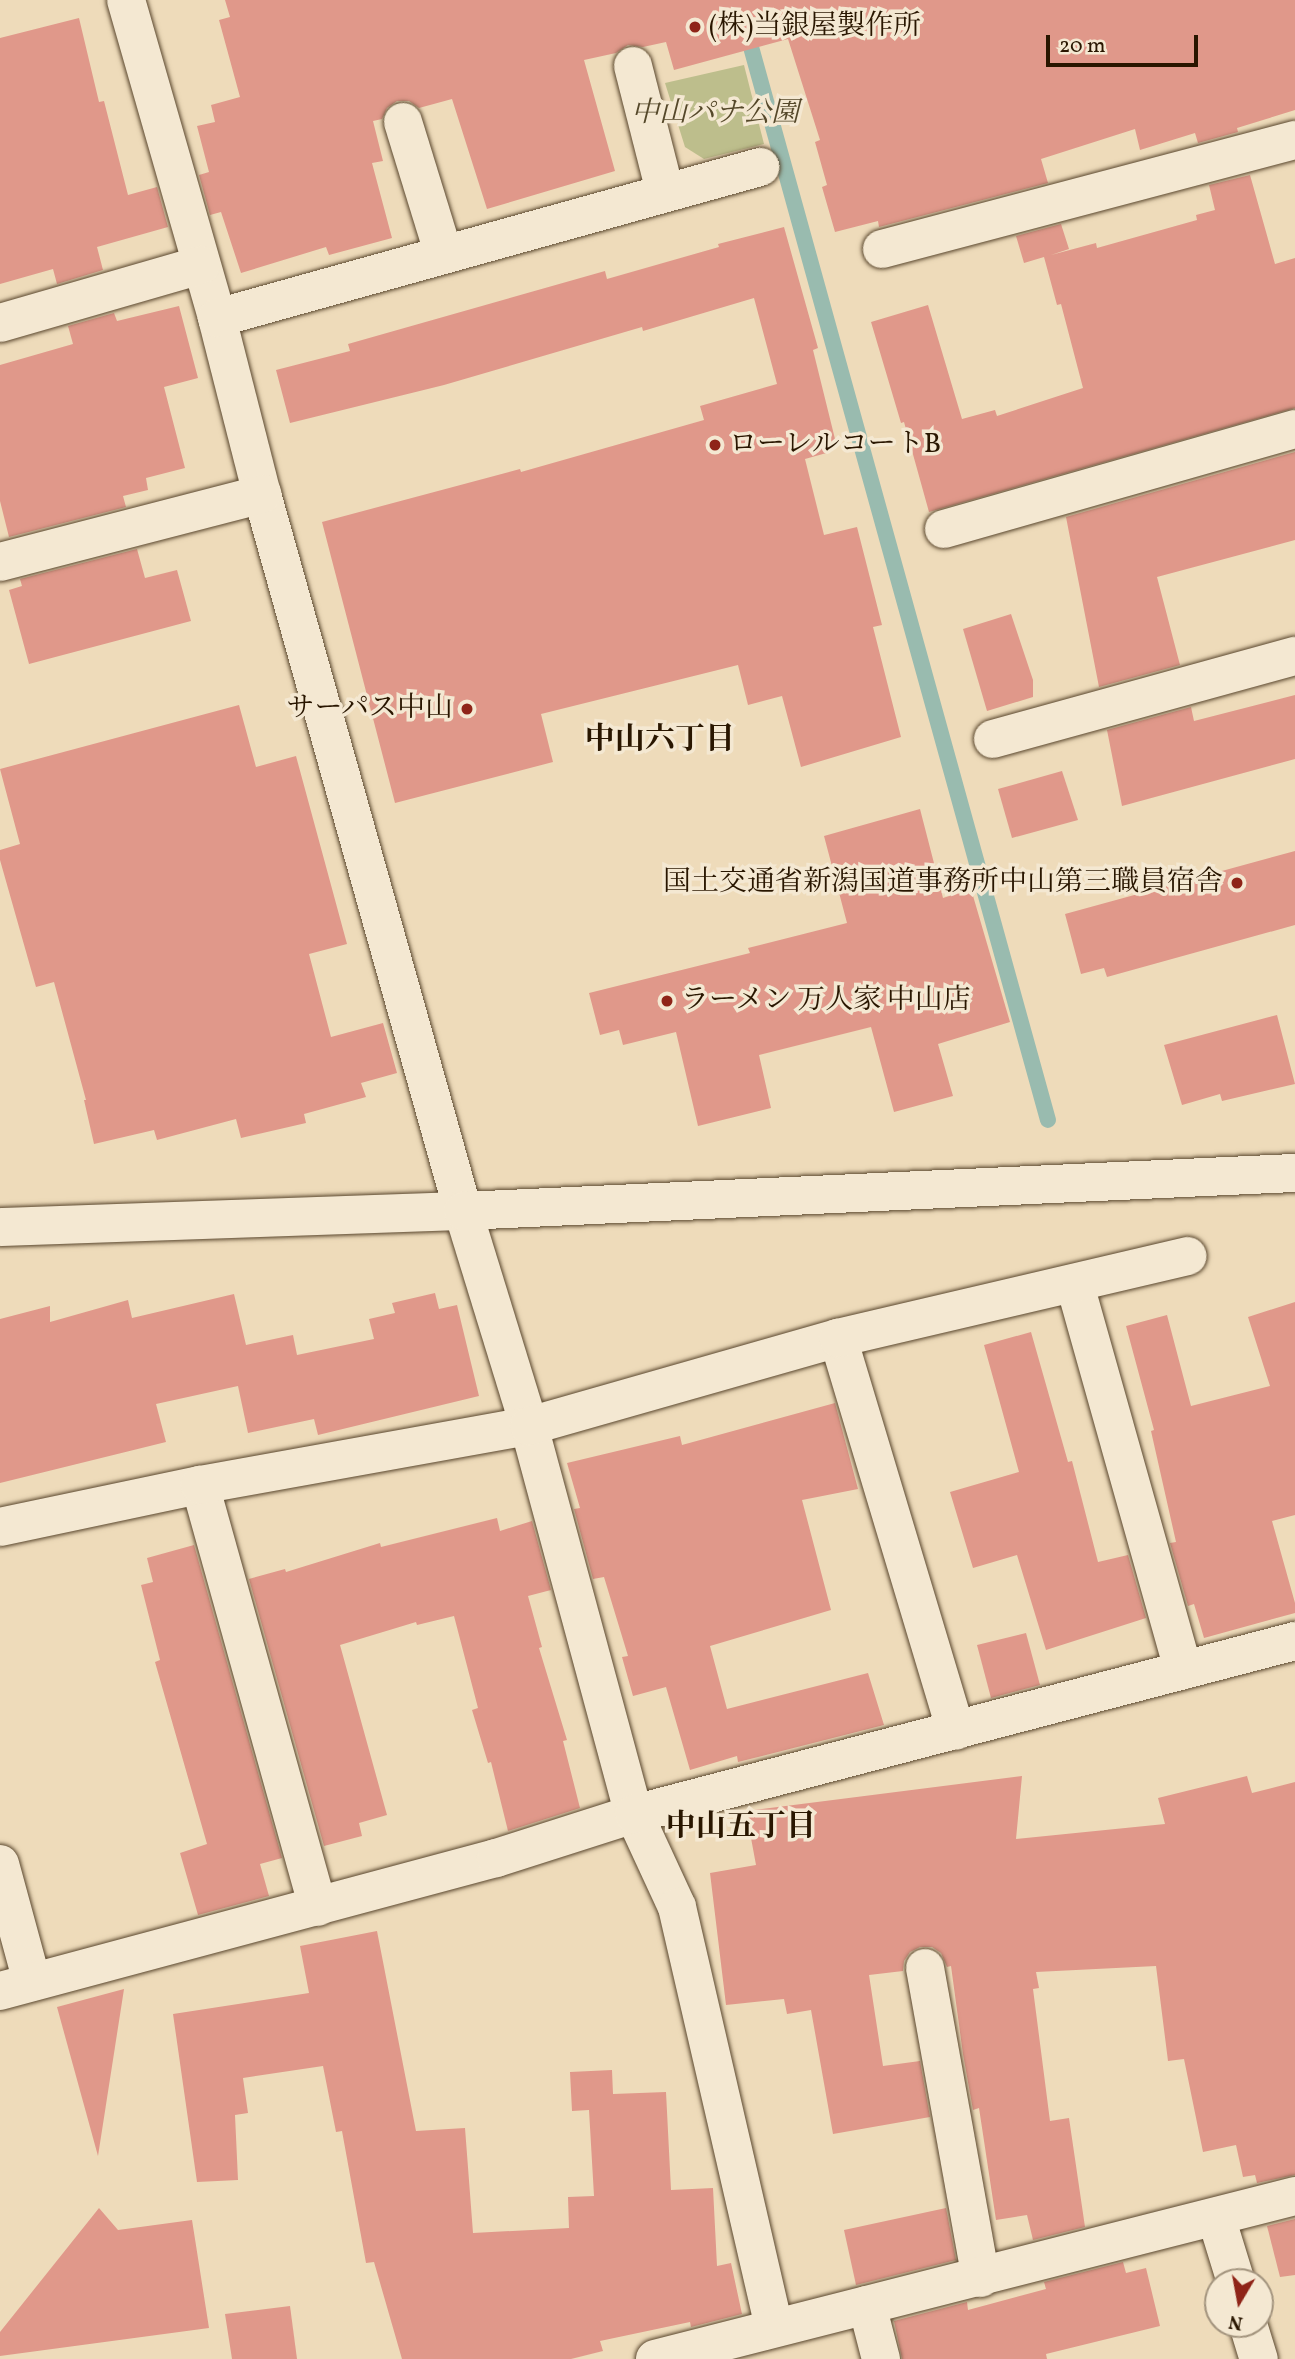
<!DOCTYPE html>
<html>
<head>
<meta charset="utf-8">
<style>
  body { margin:0 }
  #map { position:relative; width:1295px; height:2359px; overflow:hidden; background:#eedbba; font-family:Vollkorn,"Noto Serif JP",serif }
  div>[style] { position:absolute }
  .green>* { inset:0; background:#bdbe8c }
  .stream>* { height:16px; margin:-8px; padding:0 8px; transform-origin:8px; border-radius:8px; background:#99bbaf }
  .building>* { inset:0; background:#e0988a }
  .roads { filter:drop-shadow(0 0 2px #5a472e) drop-shadow(0 0 2px #5a472e) }
  .minor>* { height:38px; margin:-19px; padding:0 19px; transform-origin:19px; border-radius:19px; background:#f4e8d2 }
  .tertiary>* { height:38px; margin:-19px; padding:0 19px; transform-origin:19px; border-radius:19px; background:#f4e8d2 }
  .dots>* { width:19px; height:19px; translate:-50% -50%; box-sizing:border-box; border:4px solid #f4e8d2; border-radius:50% }
  span { translate:-50% -50%; white-space:nowrap; text-align:center; line-height:1.15; -webkit-text-stroke:7px #f4e8d2; paint-order:stroke }
  .poi-label { font-size:28px; color:#291600 }
  .left { translate:0 -50%; text-align:left }
  .right { translate:-100% -50%; text-align:right }
  .park-label { font-size:28px; color:#55482a; font-style:italic }
  .neighbourhood-label { font-size:30px; color:#291600; font-weight:700 }
  .north { position:absolute; left:1204px; top:2268px; width:70px; height:70px; box-sizing:border-box; background:#f4e8d2; border:2px solid #a3947e; border-radius:50%; rotate:190deg; font-size:19px; font-weight:700; line-height:28px; text-align:center; color:#291600 }
  .north::after { content:''; display:block; margin:auto; width:24px; height:32px; background:#8f2418; clip-path:polygon(50% 0,100% 100%,50% 72%,0 100%) }
  .scale { position:absolute; left:1046px; top:35px; width:152px; height:32px; box-sizing:border-box; border:4px solid #291600; border-top:0; padding-left:9px; font-size:21px; line-height:24px; white-space:nowrap; color:#291600; -webkit-text-stroke:5px #f4e8d2; paint-order:stroke }
</style>
</head>
<body>
<div id="map">
  <div class="green">
    <div style="clip-path:polygon(744px 65px,764px 144px,704px 159px,685px 147px,665px 83px)"></div>
  </div>
  <div class="stream">
    <div style="left:738px;top:0;width:1162px;rotate:74.53deg"></div>
  </div>
  <div class="building">
    <div style="clip-path:polygon(225px 0,1295px 0,1295px 110px,1237px 128px,1238px 132px,1198px 143px,1195px 133px,1140px 150px,1135px 129px,1041px 159px,1048px 183px,879px 227px,878px 221px,835px 232px,822px 187px,827px 185px,815px 142px,820px 140px,788px 39px,674px 70px,666px 42px,643px 47px,628px 45px,616px 53px,584px 60px,615px 171px,487px 209px,452px 99px,419px 108px,409px 101px,397px 101px,387px 108px,382px 119px,373px 121px,383px 161px,372px 163px,392px 238px,329px 255px,326px 247px,241px 273px,221px 212px,210px 215px,199px 175px,209px 172px,197px 126px,215px 122px,211px 105px,240px 97px,219px 20px,230px 17px)"></div>
    <div style="clip-path:polygon(79px 18px,99px 102px,104px 101px,128px 195px,157px 187px,168px 227px,97px 247px,103px 270px,57px 284px,53px 269px,0 284px,0 38px)"></div>
    <div style="clip-path:polygon(1250px 175px,1275px 264px,1295px 258px,1295px 408px,929px 512px,904px 422px,901px 423px,871px 322px,928px 305px,962px 419px,995px 410px,997px 416px,1083px 388px,1061px 304px,1057px 305px,1044px 257px,1024px 263px,1016px 236px,1061px 224px,1069px 249px,1051px 255px,1096px 243px,1097px 248px,1197px 220px,1196px 215px,1215px 210px,1209px 185px)"></div>
    <div style="clip-path:polygon(784px 227px,818px 348px,813px 350px,836px 443px,828px 445px,830px 452px,805px 459px,824px 535px,857px 527px,882px 625px,873px 627px,901px 737px,801px 767px,782px 696px,748px 705px,738px 665px,541px 714px,553px 762px,395px 803px,322px 522px,520px 469px,521px 472px,704px 420px,700px 406px,777px 384px,754px 298px,643px 331px,642px 327px,444px 385px,290px 423px,276px 370px,350px 351px,348px 344px,605px 271px,607px 279px,719px 247px,718px 244px)"></div>
    <div style="clip-path:polygon(179px 306px,198px 378px,164px 387px,185px 468px,146px 478px,148px 490px,123px 496px,126px 507px,9px 537px,0 501px,0 365px,73px 344px,68px 326px,114px 313px,117px 321px)"></div>
    <div style="clip-path:polygon(1295px 452px,1295px 540px,1157px 577px,1180px 665px,1099px 687px,1066px 517px)"></div>
    <div style="clip-path:polygon(137px 549px,145px 578px,177px 570px,191px 621px,29px 664px,9px 590px,22px 586px,20px 579px)"></div>
    <div style="clip-path:polygon(1011px 614px,1033px 680px,1033px 697px,987px 711px,963px 629px)"></div>
    <div style="clip-path:polygon(1295px 695px,1295px 759px,1122px 806px,1107px 730px,1191px 707px,1194px 721px)"></div>
    <div style="clip-path:polygon(239px 705px,256px 767px,296px 756px,347px 944px,309px 954px,331px 1037px,383px 1023px,397px 1073px,361px 1083px,366px 1097px,304px 1114px,306px 1123px,241px 1138px,236px 1119px,157px 1140px,154px 1130px,94px 1144px,84px 1100px,86px 1100px,54px 982px,36px 987px,0 860px,0 850px,20px 844px,0 769px)"></div>
    <div style="clip-path:polygon(1062px 771px,1078px 820px,1012px 838px,998px 789px)"></div>
    <div style="clip-path:polygon(920px 809px,943px 898px,971px 889px,1010px 1022px,938px 1044px,953px 1096px,894px 1112px,871px 1027px,759px 1055px,771px 1108px,698px 1126px,676px 1032px,623px 1045px,619px 1030px,600px 1035px,589px 993px,750px 953px,748px 948px,847px 923px,824px 836px)"></div>
    <div style="clip-path:polygon(1295px 851px,1295px 925px,1107px 977px,1104px 968px,1081px 974px,1065px 914px)"></div>
    <div style="clip-path:polygon(1277px 1015px,1295px 1084px,1222px 1101px,1220px 1094px,1182px 1105px,1164px 1045px)"></div>
    <div style="clip-path:polygon(435px 1293px,439px 1309px,457px 1305px,479px 1396px,318px 1435px,314px 1419px,248px 1433px,238px 1386px,156px 1404px,166px 1442px,0 1483px,0 1319px,50px 1306px,50px 1322px,128px 1300px,132px 1318px,234px 1294px,246px 1345px,293px 1335px,297px 1355px,374px 1339px,369px 1319px,395px 1313px,392px 1303px)"></div>
    <div style="clip-path:polygon(1295px 1302px,1295px 1515px,1272px 1521px,1295px 1603px,1295px 1613px,1204px 1638px,1194px 1604px,1188px 1606px,1170px 1543px,1176px 1542px,1151px 1431px,1154px 1430px,1126px 1326px,1167px 1315px,1191px 1406px,1270px 1386px,1248px 1317px)"></div>
    <div style="clip-path:polygon(1031px 1332px,1068px 1462px,1072px 1461px,1098px 1562px,1128px 1555px,1146px 1618px,1046px 1650px,1017px 1555px,973px 1568px,950px 1492px,1019px 1472px,984px 1345px)"></div>
    <div style="clip-path:polygon(835px 1403px,858px 1489px,802px 1500px,831px 1610px,710px 1646px,727px 1709px,868px 1673px,884px 1725px,738px 1762px,737px 1756px,690px 1770px,666px 1687px,633px 1696px,622px 1657px,628px 1656px,604px 1577px,593px 1579px,574px 1509px,580px 1508px,567px 1463px,680px 1436px,682px 1445px)"></div>
    <div style="clip-path:polygon(497px 1518px,500px 1531px,532px 1521px,551px 1590px,528px 1596px,542px 1647px,539px 1648px,567px 1740px,563px 1741px,580px 1808px,508px 1831px,491px 1762px,488px 1763px,472px 1710px,478px 1708px,454px 1616px,417px 1625px,416px 1622px,340px 1645px,387px 1815px,359px 1823px,362px 1836px,324px 1846px,249px 1579px,285px 1569px,286px 1572px,380px 1543px,381px 1547px)"></div>
    <div style="clip-path:polygon(194px 1545px,282px 1858px,260px 1864px,269px 1896px,198px 1915px,180px 1853px,207px 1844px,155px 1662px,160px 1660px,141px 1585px,153px 1582px,147px 1558px)"></div>
    <div style="clip-path:polygon(1026px 1633px,1040px 1685px,991px 1698px,977px 1645px)"></div>
    <div style="clip-path:polygon(1022px 1776px,1016px 1839px,1165px 1824px,1158px 1798px,1247px 1776px,1252px 1793px,1295px 1782px,1295px 2175px,1257px 2183px,1255px 2175px,1243px 2177px,1236px 2145px,1203px 2152px,1184px 2059px,1168px 2061px,1156px 1966px,1036px 1972px,1039px 1988px,1033px 1989px,1050px 2121px,1069px 2118px,1085px 2227px,1033px 2240px,1027px 2215px,996px 2220px,979px 2108px,973px 2110px,963px 2054px,951px 1966px,947px 1967px,941px 1953px,932px 1947px,920px 1947px,910px 1952px,904px 1961px,903px 1971px,869px 1975px,883px 2066px,920px 2061px,930px 2117px,833px 2134px,811px 2010px,787px 2014px,784px 1999px,726px 2005px,710px 1873px,756px 1865px,746px 1811px)"></div>
    <div style="clip-path:polygon(377px 1931px,416px 2131px,465px 2128px,473px 2233px,569px 2228px,568px 2197px,594px 2196px,589px 2110px,572px 2111px,570px 2072px,612px 2070px,613px 2094px,666px 2092px,671px 2190px,713px 2188px,717px 2266px,731px 2263px,742px 2314px,691px 2327px,690px 2322px,600px 2341px,603px 2351px,571px 2359px,402px 2359px,374px 2262px,366px 2263px,342px 2131px,336px 2132px,323px 2066px,243px 2078px,248px 2113px,235px 2115px,238px 2180px,197px 2182px,173px 2014px,309px 1993px,300px 1946px)"></div>
    <div style="clip-path:polygon(124px 1989px,98px 2156px,57px 2007px)"></div>
    <div style="clip-path:polygon(99px 2208px,118px 2230px,192px 2220px,209px 2328px,0 2356px,0 2332px)"></div>
    <div style="clip-path:polygon(946px 2208px,956px 2260px,856px 2285px,844px 2230px)"></div>
    <div style="clip-path:polygon(1295px 2219px,1295px 2275px,1280px 2277px,1267px 2226px)"></div>
    <div style="clip-path:polygon(1123px 2262px,1126px 2273px,1146px 2268px,1160px 2326px,1046px 2354px,1047px 2359px,902px 2359px,894px 2321px,967px 2302px,968px 2310px,1046px 2289px,1044px 2282px)"></div>
    <div style="clip-path:polygon(290px 2306px,297px 2359px,232px 2359px,225px 2314px)"></div>
  </div>
  <div class="roads">
    <div class="minor">
      <div style="left:126px;top:0;width:331px;rotate:74deg"></div>
      <div style="left:217px;top:318px;width:182px;rotate:75.7deg"></div>
      <div style="left:262px;top:494px;width:745px;rotate:74.34deg"></div>
      <div style="left:463px;top:1211px;width:225px;rotate:72.9deg"></div>
      <div style="left:529px;top:1426px;width:402px;rotate:74.9deg"></div>
      <div style="left:634px;top:1814px;width:102px;rotate:65.2deg"></div>
      <div style="left:677px;top:1907px;width:431px;rotate:77deg"></div>
      <div style="left:633px;top:66px;width:130px;rotate:75.7deg"></div>
      <div style="left:403px;top:122px;width:136px;rotate:72.9deg"></div>
      <div style="left:882px;top:249px;width:427px;rotate:-14.8deg"></div>
      <div style="left:217px;top:318px;width:564px;rotate:-15.54deg"></div>
      <div style="left:0;top:323px;width:209px;rotate:-16.1deg"></div>
      <div style="left:944px;top:529px;width:365px;rotate:-15.9deg"></div>
      <div style="left:0;top:562px;width:271px;rotate:-14.5deg"></div>
      <div style="left:993px;top:739px;width:313px;rotate:-15.4deg"></div>
      <div style="left:1075px;top:1285px;width:400px;rotate:74.3deg"></div>
      <div style="left:838px;top:1338px;width:410px;rotate:73.3deg"></div>
      <div style="left:200px;top:1485px;width:438px;rotate:74.4deg"></div>
      <div style="left:0;top:1527px;width:204px;rotate:-11.9deg"></div>
      <div style="left:200px;top:1485px;width:334px;rotate:-10.2deg"></div>
      <div style="left:529px;top:1426px;width:321px;rotate:-15.9deg"></div>
      <div style="left:838px;top:1338px;width:359px;rotate:-13.2deg"></div>
      <div style="left:0;top:1864px;width:122px;rotate:74.8deg"></div>
      <div style="left:925px;top:1968px;width:315px;rotate:79.8deg"></div>
      <div style="left:0;top:1991px;width:514px;rotate:-15.01deg"></div>
      <div style="left:496px;top:1858px;width:145px;rotate:-17.7deg"></div>
      <div style="left:634px;top:1814px;width:683px;rotate:-14.67deg"></div>
      <div style="left:1216px;top:2217px;width:68px;rotate:72.9deg"></div>
      <div style="left:867px;top:2305px;width:56px;rotate:75.5deg"></div>
      <div style="left:1248px;top:2324px;width:37px;rotate:73deg"></div>
      <div style="left:655px;top:2359px;width:660px;rotate:-14.29deg"></div>
    </div>
    <div class="tertiary">
      <div style="left:0;top:1227px;width:463px;rotate:-2deg"></div>
      <div style="left:463px;top:1211px;width:833px;rotate:-2.62deg"></div>
    </div>
  </div>
  <div class="dots">
    <div style="left:695px;top:27px;background:#8f2418"></div>
    <div style="left:715px;top:445px;background:#8f2418"></div>
    <div style="left:467px;top:709px;background:#8f2418"></div>
    <div style="left:1237px;top:883px;background:#8f2418"></div>
    <div style="left:667px;top:1001px;background:#8f2418"></div>
  </div>
  <div class="poi-label">
    <span class="left" style="left:709px;top:27px">(株)当銀屋製作所</span>
    <span class="left" style="left:729px;top:445px">ローレルコートB</span>
    <span class="right" style="left:453px;top:709px">サーパス中山</span>
    <span class="right" style="left:1223px;top:883px">国土交通省新潟国道事務所中山第三職員宿舎</span>
    <span class="left" style="left:681px;top:1001px">ラーメン 万人家 中山店</span>
  </div>
  <div class="park-label">
    <span style="left:715px;top:114px">中山パナ公園</span>
  </div>
  <div class="neighbourhood-label">
    <span style="left:660px;top:740px">中山六丁目</span>
    <span style="left:741px;top:1827px">中山五丁目</span>
  </div>
  <div class="north">N</div>
  <div class="scale">20 m</div>
</div>
</body>
</html>
